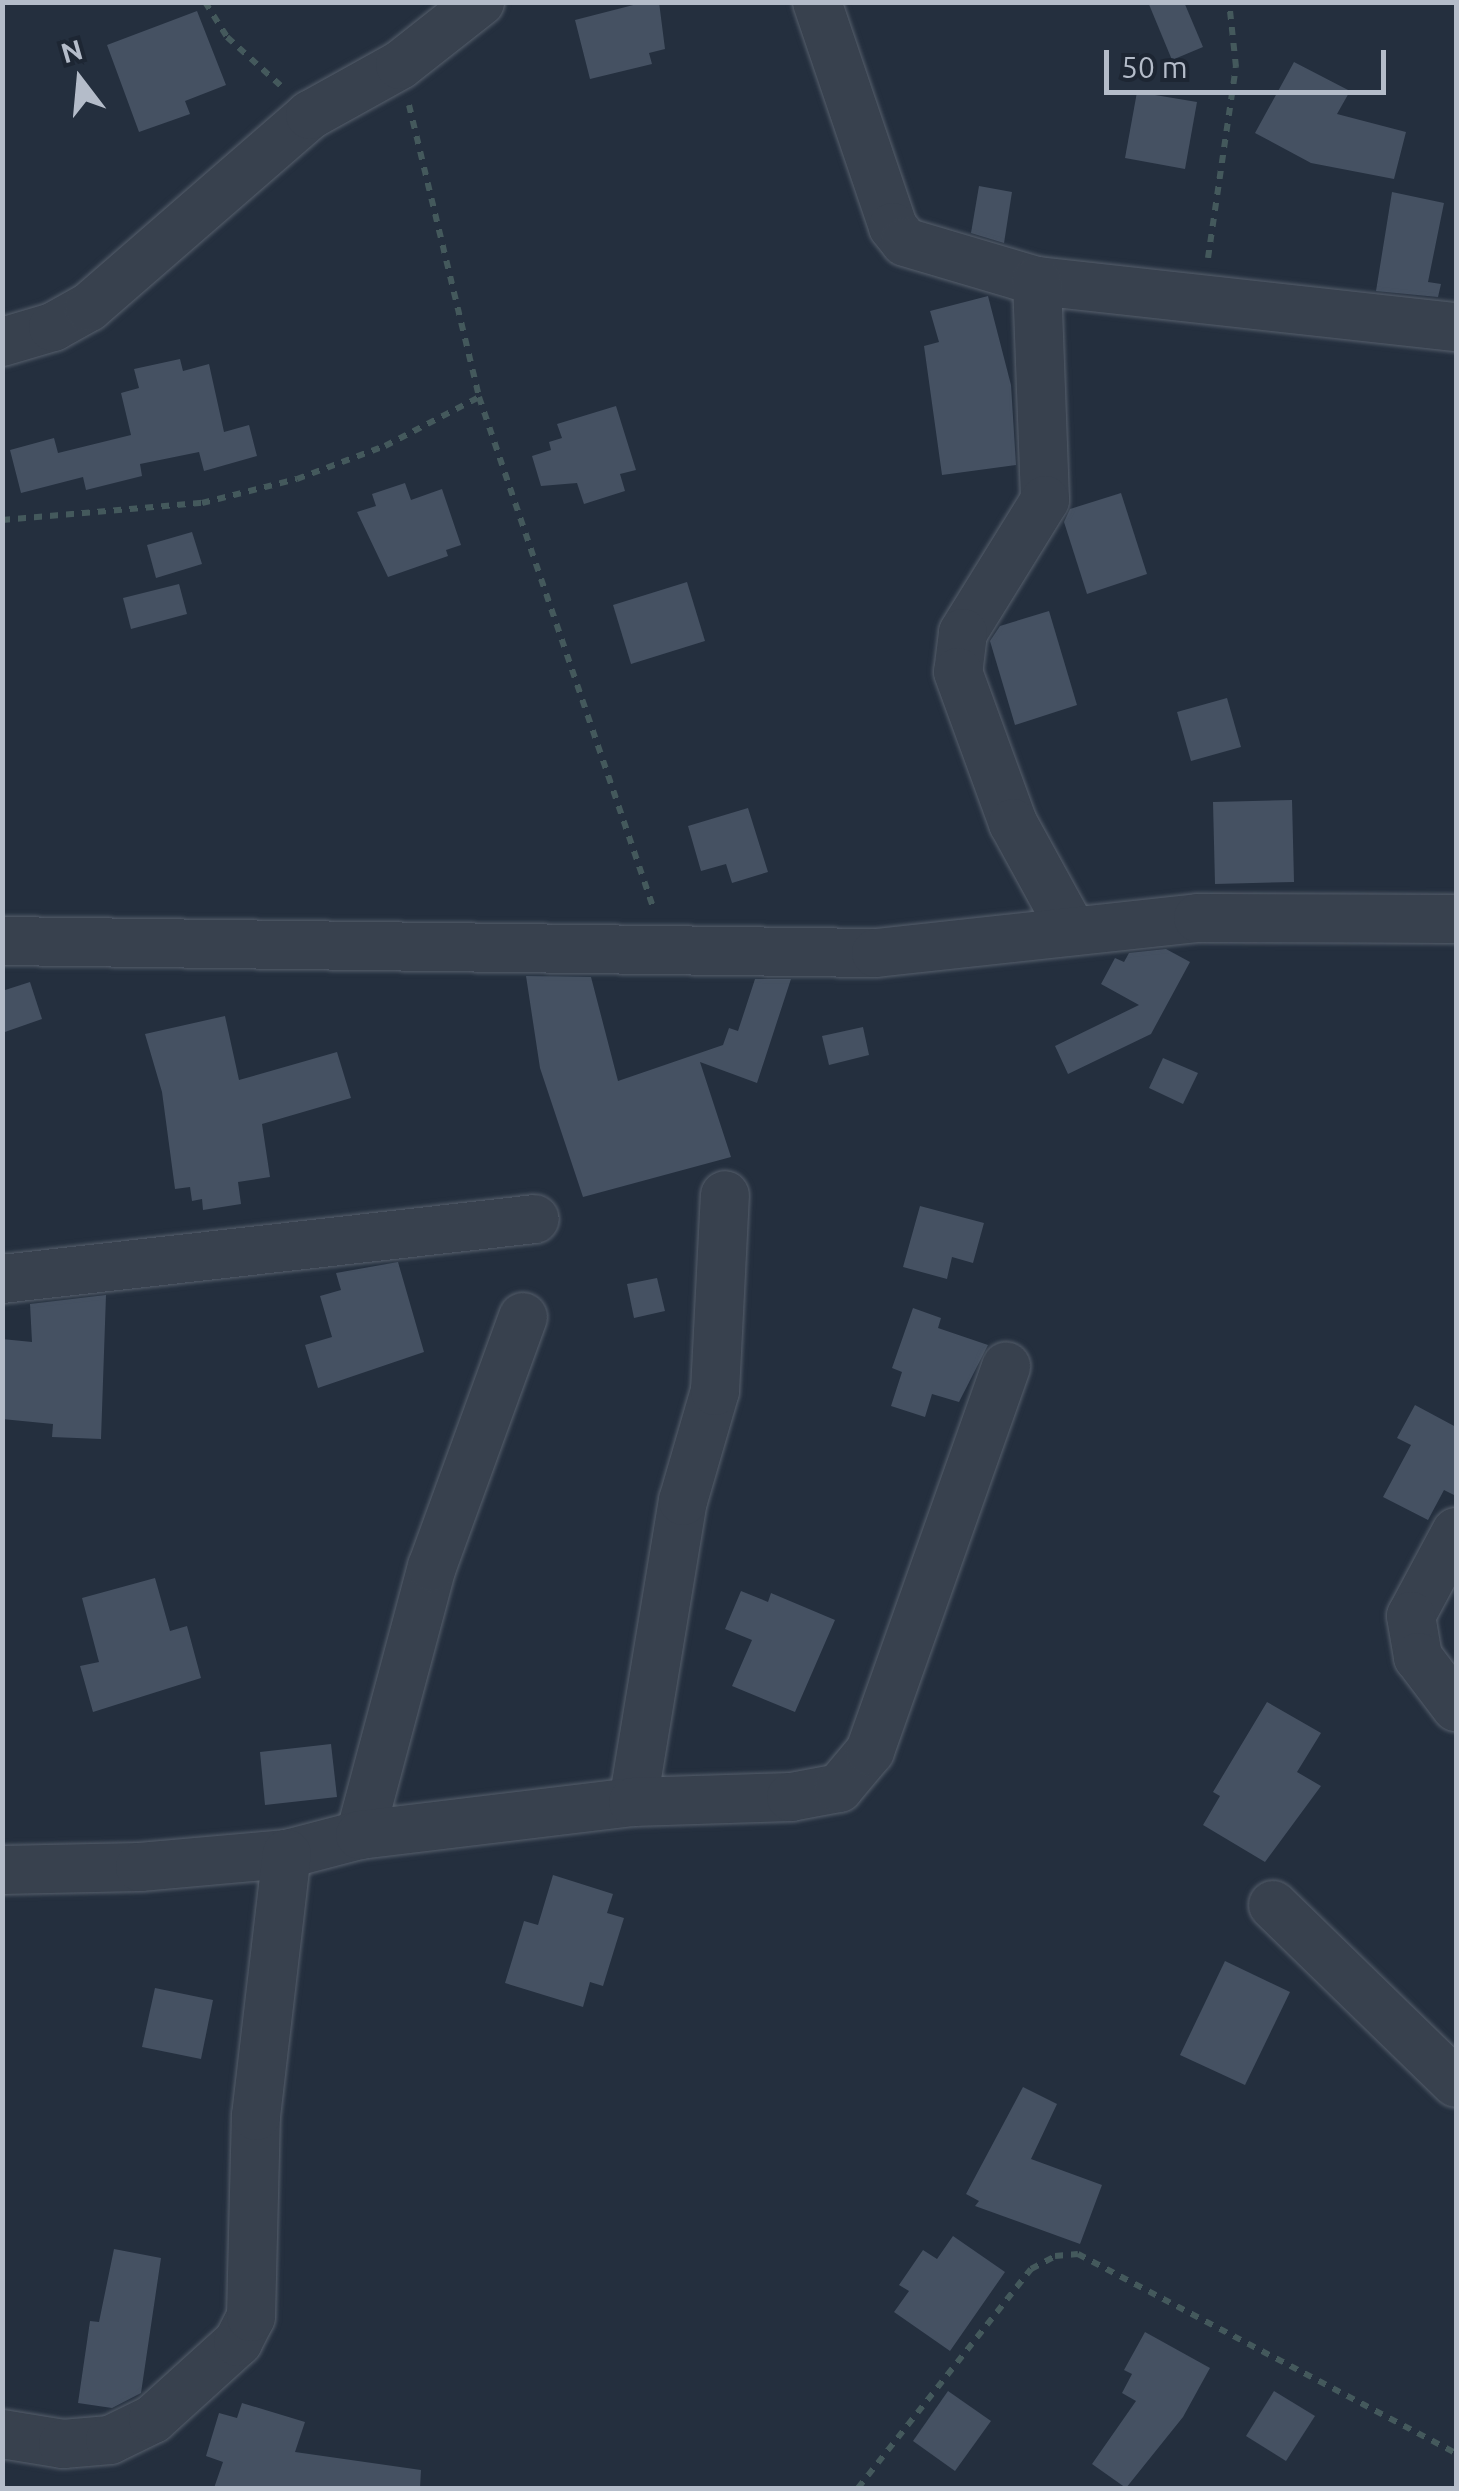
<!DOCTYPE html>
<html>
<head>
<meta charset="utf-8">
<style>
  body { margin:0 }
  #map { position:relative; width:1459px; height:2491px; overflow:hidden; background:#242f3e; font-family:Ubuntu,sans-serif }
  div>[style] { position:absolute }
  .building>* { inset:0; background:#455162 }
  .path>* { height:6px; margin-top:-3px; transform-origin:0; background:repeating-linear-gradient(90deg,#44595c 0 8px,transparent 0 16px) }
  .roads { filter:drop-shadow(0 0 2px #565f6c) drop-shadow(0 0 2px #565f6c) }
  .minor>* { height:48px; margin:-24px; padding:0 24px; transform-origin:24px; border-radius:24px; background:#38414e }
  span { translate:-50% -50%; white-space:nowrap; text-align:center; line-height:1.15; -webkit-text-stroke:8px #1d2633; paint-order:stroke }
  .frame { position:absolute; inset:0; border:5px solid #b4bcc9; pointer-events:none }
  .north { position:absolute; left:30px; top:30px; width:100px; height:100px; -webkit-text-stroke:8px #1d2633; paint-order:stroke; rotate:344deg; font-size:28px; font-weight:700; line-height:40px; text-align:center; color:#b4bcc9 }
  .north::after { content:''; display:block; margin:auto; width:35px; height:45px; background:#b4bcc9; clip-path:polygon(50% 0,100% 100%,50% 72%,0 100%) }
  .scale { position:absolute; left:1104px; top:50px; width:282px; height:45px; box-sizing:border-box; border:5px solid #b4bcc9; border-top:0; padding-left:12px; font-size:30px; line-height:35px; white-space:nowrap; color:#b4bcc9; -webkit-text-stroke:8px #1d2633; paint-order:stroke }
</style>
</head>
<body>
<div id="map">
  <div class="building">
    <div style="clip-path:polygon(645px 2px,659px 2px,665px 49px,649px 53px,652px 64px,590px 79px,575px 20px)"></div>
    <div style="clip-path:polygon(1148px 2px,1184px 2px,1203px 47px,1172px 60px)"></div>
    <div style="clip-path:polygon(197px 11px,226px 85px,185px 101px,190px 114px,139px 132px,107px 45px)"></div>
    <div style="clip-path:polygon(1294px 62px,1350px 91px,1337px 114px,1406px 132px,1394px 179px,1311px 163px,1255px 133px)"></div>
    <div style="clip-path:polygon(1137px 92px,1197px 102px,1185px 169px,1125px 158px)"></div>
    <div style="clip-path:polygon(979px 186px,1012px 192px,1004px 243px,971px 233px)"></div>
    <div style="clip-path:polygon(1392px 192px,1444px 203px,1428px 282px,1441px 284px,1438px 297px,1376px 291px)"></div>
    <div style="clip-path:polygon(988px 296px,1011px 385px,1016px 465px,942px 475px,924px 346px,939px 342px,930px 311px)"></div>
    <div style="clip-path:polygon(180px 359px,183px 371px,209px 364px,224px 432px,249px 425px,257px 456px,204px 471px,199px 452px,140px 464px,142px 476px,86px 490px,83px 477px,21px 493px,10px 450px,54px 438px,58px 453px,131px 435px,121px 393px,139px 388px,134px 369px)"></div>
    <div style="clip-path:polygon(616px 406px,636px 470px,620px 474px,625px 491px,584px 504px,577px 483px,541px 486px,532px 456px,551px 450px,549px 442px,562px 438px,557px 424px)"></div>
    <div style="clip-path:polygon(405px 483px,411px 500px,442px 489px,461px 545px,446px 550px,448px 556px,388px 577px,357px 512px,376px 506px,372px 494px)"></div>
    <div style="clip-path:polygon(1121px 493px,1147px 574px,1087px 594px,1064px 522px,1070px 509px)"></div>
    <div style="clip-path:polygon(192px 532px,202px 564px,156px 578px,147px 545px)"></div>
    <div style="clip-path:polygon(687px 582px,705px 641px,631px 664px,613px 605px)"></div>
    <div style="clip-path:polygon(179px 584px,187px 614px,131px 629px,123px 598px)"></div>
    <div style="clip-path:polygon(1049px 611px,1077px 705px,1015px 725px,990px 641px,1000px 626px)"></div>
    <div style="clip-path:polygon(1227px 698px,1241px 747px,1191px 761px,1177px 712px)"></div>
    <div style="clip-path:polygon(1292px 800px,1294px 882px,1215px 884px,1213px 802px)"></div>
    <div style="clip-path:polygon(748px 808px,768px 872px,732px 883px,726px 864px,701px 871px,688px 826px)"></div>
    <div style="clip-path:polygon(1166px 949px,1190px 962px,1151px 1034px,1068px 1074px,1055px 1046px,1139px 1005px,1101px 984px,1115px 958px,1124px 962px,1129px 953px)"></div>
    <div style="clip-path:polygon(526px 976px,591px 977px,618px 1081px,723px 1045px,729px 1028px,738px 1031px,755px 979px,791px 979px,757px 1083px,700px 1062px,731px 1157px,583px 1197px,540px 1068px)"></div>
    <div style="clip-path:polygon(30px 982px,42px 1019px,2px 1033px,2px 991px)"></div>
    <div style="clip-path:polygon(225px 1016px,239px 1080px,337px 1052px,351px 1098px,262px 1124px,270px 1177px,238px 1182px,241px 1204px,203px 1210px,202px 1199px,192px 1201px,190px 1187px,175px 1189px,162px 1092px,145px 1034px)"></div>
    <div style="clip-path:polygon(863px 1027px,869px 1055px,829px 1065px,822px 1036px)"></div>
    <div style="clip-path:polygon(1163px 1058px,1198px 1073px,1183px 1104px,1149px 1088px)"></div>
    <div style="clip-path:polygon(920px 1206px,984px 1223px,973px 1263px,952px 1257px,947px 1279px,903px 1267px)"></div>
    <div style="clip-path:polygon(398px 1262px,424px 1352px,318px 1388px,305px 1345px,332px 1337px,320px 1296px,341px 1290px,336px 1273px)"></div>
    <div style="clip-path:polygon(657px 1278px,665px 1311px,634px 1318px,627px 1284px)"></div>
    <div style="clip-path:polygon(106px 1295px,101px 1439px,52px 1437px,53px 1424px,2px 1419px,2px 1339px,32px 1342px,30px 1304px)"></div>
    <div style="clip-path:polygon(913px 1308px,941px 1318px,938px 1328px,988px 1345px,959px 1402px,932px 1394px,925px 1417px,891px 1406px,902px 1372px,892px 1368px)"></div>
    <div style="clip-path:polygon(1415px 1405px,1456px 1427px,1456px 1496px,1444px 1490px,1428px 1520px,1383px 1497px,1411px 1445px,1397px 1438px)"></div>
    <div style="clip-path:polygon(155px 1578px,170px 1631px,187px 1626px,201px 1678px,93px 1712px,80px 1666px,99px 1662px,82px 1598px)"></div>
    <div style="clip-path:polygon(741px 1591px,768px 1602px,771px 1593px,835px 1620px,795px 1712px,732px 1686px,752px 1640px,725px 1629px)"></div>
    <div style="clip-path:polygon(1267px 1702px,1321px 1733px,1297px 1772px,1321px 1786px,1265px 1862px,1203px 1825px,1220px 1796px,1213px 1792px)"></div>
    <div style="clip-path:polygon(331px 1744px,337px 1797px,265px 1805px,260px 1752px)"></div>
    <div style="clip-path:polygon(553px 1875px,613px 1894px,607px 1913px,624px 1918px,603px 1986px,590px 1982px,583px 2007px,505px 1983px,524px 1921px,538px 1925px)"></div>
    <div style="clip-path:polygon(1225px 1961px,1290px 1992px,1245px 2085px,1180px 2055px)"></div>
    <div style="clip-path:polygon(155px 1988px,213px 2000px,201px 2059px,142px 2047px)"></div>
    <div style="clip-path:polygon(1023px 2087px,1057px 2104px,1031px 2159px,1102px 2185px,1080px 2244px,975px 2206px,979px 2201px,966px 2194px)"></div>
    <div style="clip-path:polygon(953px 2236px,1005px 2272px,950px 2351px,894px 2312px,909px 2291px,899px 2285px,923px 2250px,937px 2259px)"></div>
    <div style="clip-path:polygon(114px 2249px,161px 2258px,141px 2393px,112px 2408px,78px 2403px,90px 2321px,99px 2322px)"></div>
    <div style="clip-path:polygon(1145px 2332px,1210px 2368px,1183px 2417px,1126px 2488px,1092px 2464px,1136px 2401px,1122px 2393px,1132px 2374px,1124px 2370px)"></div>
    <div style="clip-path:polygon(948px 2391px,991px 2421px,955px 2471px,913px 2441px)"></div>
    <div style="clip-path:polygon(1274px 2391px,1315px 2416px,1286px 2461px,1246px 2436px)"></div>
    <div style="clip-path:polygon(242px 2403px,305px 2422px,295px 2452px,421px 2470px,420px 2488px,214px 2488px,223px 2462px,206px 2456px,219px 2413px,237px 2418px)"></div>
  </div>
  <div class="path">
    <div style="left:205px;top:2px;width:41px;rotate:57.8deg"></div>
    <div style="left:227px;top:37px;width:73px;rotate:42.2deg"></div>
    <div style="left:409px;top:105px;width:300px;rotate:76.5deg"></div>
    <div style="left:479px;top:397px;width:542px;rotate:71.16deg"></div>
    <div style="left:1208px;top:258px;width:193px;rotate:-81.7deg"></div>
    <div style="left:1236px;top:67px;width:65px;rotate:-96.1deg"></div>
    <div style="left:2px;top:520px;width:201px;rotate:-4.9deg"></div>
    <div style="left:202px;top:503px;width:98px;rotate:-14.2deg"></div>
    <div style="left:297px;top:479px;width:94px;rotate:-20.6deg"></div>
    <div style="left:385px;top:446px;width:106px;rotate:-27.5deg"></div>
    <div style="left:858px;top:2488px;width:279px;rotate:-51.7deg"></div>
    <div style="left:1031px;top:2269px;width:27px;rotate:-28deg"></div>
    <div style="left:1055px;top:2256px;width:23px;rotate:-5deg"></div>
    <div style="left:1078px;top:2254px;width:427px;rotate:27.8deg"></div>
  </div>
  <div class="roads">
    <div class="minor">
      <div style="left:817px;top:2px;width:237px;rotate:71.3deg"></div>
      <div style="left:893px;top:227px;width:19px;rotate:51deg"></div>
      <div style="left:905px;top:242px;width:138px;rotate:16.5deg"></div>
      <div style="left:1037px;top:281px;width:422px;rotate:6.3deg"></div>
      <div style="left:1037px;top:281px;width:219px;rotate:87.9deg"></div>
      <div style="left:1045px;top:500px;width:156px;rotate:121.7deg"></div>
      <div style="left:963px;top:633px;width:39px;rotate:97deg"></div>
      <div style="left:958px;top:672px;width:161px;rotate:70deg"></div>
      <div style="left:1013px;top:823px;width:121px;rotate:61.3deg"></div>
      <div style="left:2px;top:342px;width:53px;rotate:-16.4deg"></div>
      <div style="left:53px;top:327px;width:41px;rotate:-29.1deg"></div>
      <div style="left:89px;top:307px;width:293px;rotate:-41deg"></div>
      <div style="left:310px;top:115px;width:103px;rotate:-29.1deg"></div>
      <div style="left:400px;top:65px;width:102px;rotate:-38.2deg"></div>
      <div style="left:2px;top:941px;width:874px;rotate:0.79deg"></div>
      <div style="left:876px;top:953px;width:324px;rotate:-6.2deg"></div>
      <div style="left:1198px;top:918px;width:258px;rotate:0.2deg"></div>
      <div style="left:2px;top:1279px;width:536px;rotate:-6.42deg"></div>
      <div style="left:1456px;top:1532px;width:95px;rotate:118.2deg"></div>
      <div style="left:1411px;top:1616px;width:42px;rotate:80.3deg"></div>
      <div style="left:1418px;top:1657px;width:63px;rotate:52.8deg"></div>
      <div style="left:633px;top:1802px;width:305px;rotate:-80.6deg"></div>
      <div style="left:683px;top:1501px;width:115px;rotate:-73.8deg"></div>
      <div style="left:715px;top:1391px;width:196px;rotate:-87.1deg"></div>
      <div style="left:360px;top:1835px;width:278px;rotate:-75deg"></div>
      <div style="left:432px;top:1567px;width:266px;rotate:-70deg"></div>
      <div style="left:2px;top:1870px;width:138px;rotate:-1.2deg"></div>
      <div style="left:140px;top:1867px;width:148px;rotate:-5.1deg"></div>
      <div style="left:287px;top:1854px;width:75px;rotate:-14.6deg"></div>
      <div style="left:360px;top:1835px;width:275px;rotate:-6.9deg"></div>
      <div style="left:633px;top:1802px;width:158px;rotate:-1.8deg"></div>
      <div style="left:791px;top:1797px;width:49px;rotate:-10.6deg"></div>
      <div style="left:839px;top:1788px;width:48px;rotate:-50deg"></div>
      <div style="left:870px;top:1751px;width:408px;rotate:-70.5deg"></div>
      <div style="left:1273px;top:1905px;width:255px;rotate:44.2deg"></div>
      <div style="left:2px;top:2434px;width:62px;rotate:9.3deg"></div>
      <div style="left:63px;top:2444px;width:47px;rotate:-4.9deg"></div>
      <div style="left:110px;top:2440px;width:48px;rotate:-26deg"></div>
      <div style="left:153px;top:2419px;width:115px;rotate:-42.2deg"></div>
      <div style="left:238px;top:2342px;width:28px;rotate:-63deg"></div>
      <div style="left:251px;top:2317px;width:201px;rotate:-88.6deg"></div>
      <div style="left:256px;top:2116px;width:264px;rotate:-83.3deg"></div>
    </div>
  </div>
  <div class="frame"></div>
  <div class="north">N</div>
  <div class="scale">50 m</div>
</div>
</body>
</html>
